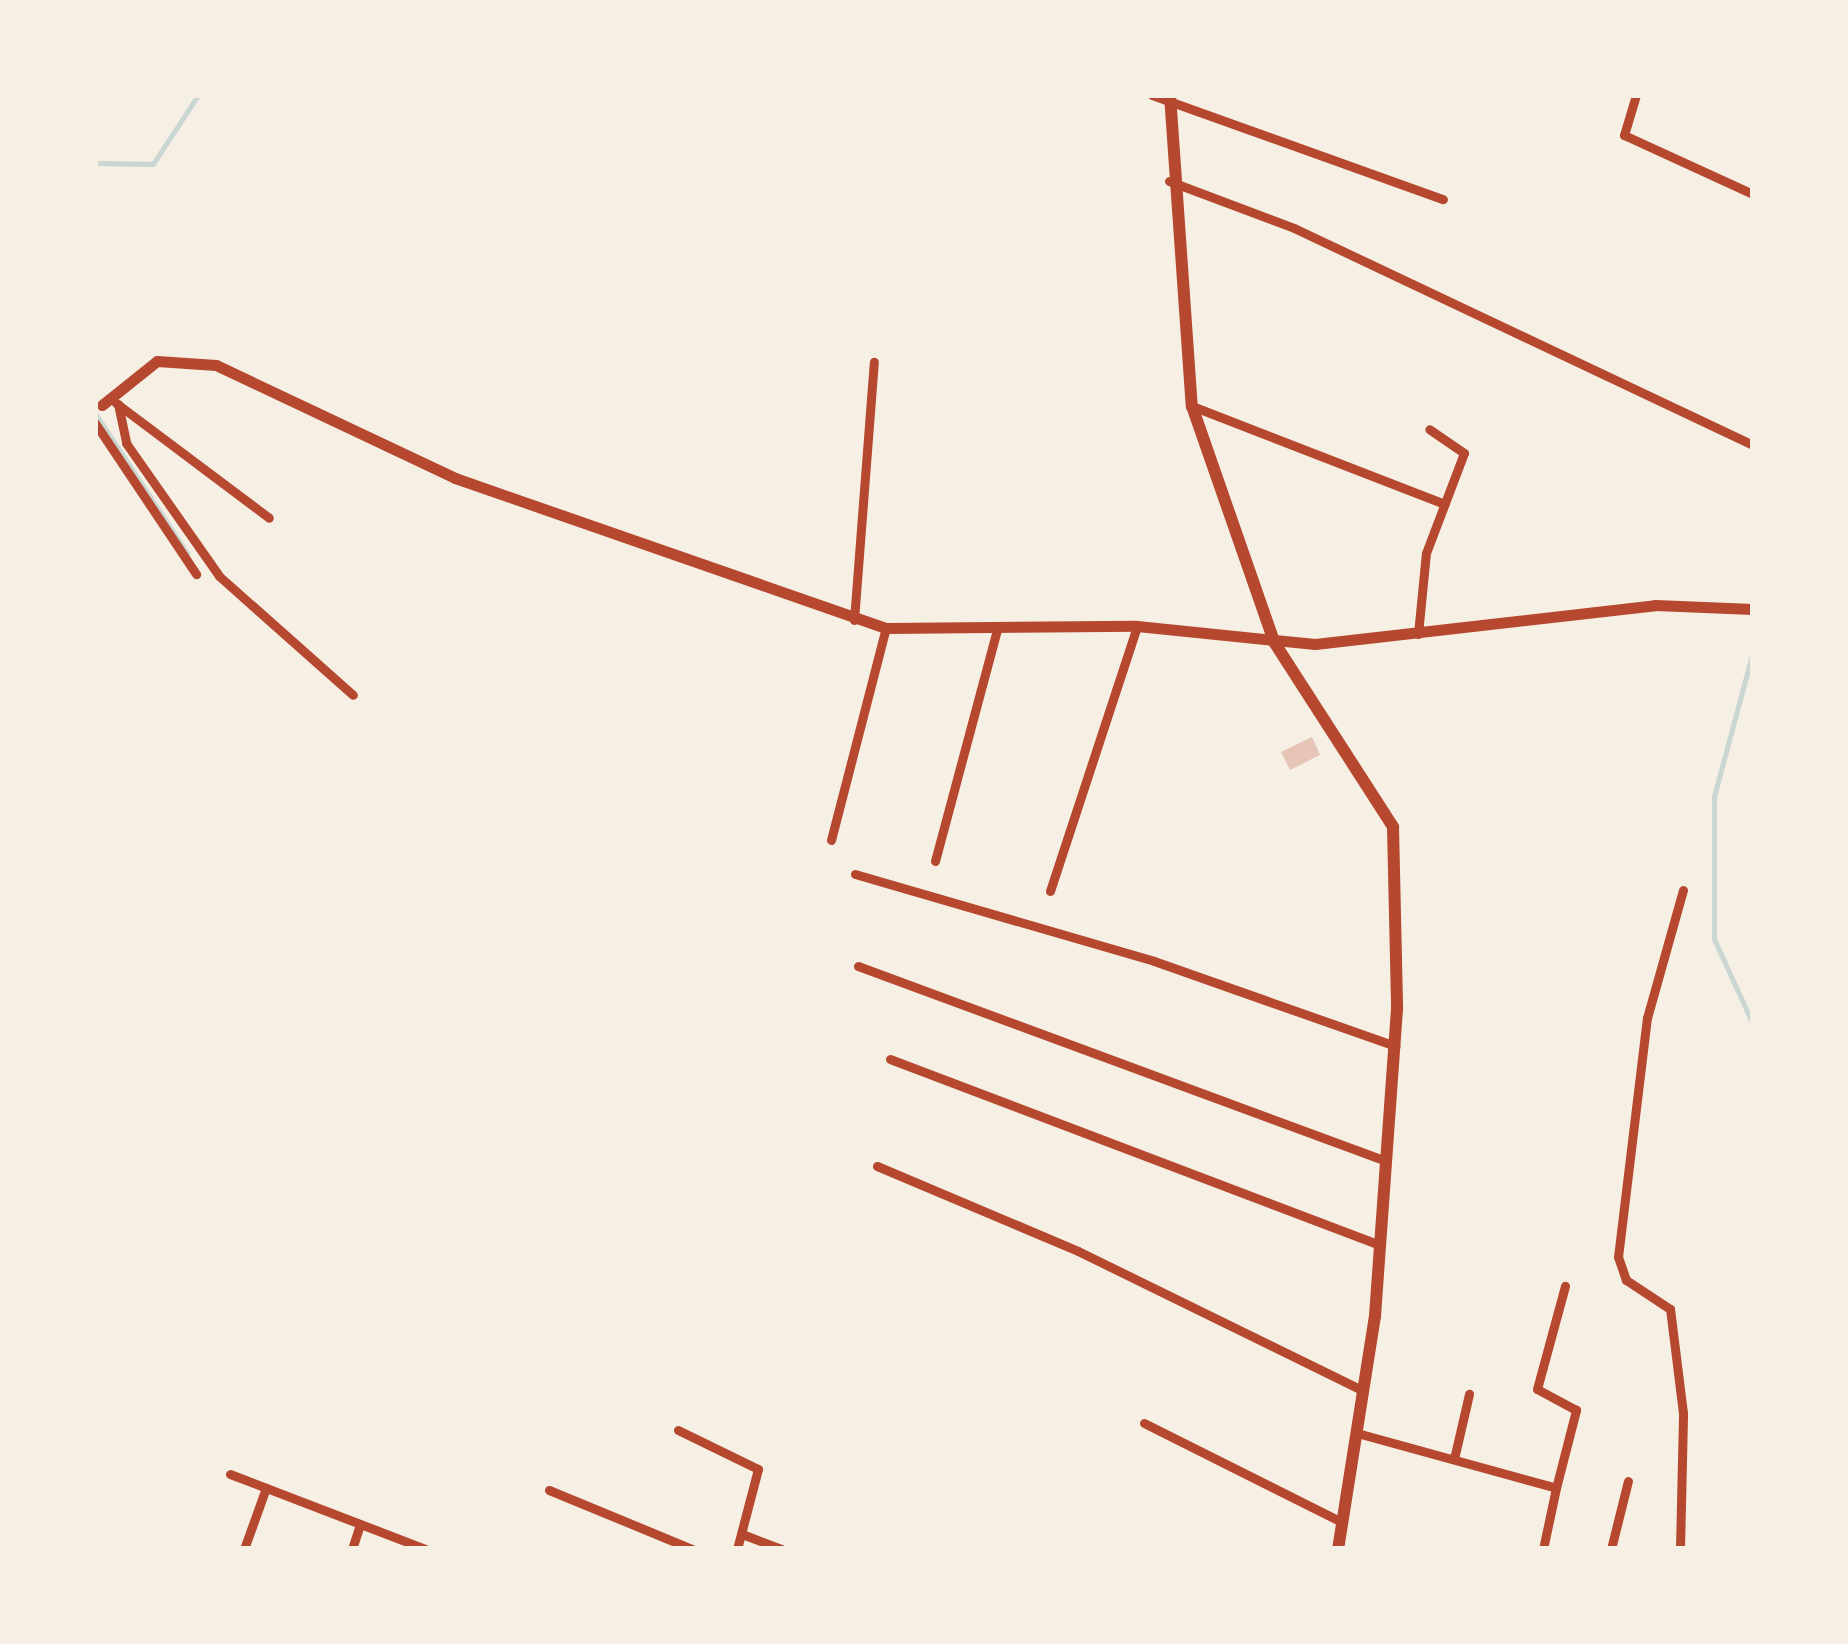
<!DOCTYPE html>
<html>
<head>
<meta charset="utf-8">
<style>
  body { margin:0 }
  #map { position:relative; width:1848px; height:1644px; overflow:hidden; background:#f6efe4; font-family:Barlow,sans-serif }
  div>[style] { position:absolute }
  .stream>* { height:5px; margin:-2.5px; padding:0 2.5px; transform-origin:2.5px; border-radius:2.5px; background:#c9d6d2 }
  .building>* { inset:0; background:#e6c5b7 }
  .minor>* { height:9px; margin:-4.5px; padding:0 4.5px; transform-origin:4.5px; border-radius:4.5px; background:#b5482f }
  .tertiary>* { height:11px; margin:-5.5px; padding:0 5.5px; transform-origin:5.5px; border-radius:5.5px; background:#b5482f }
  .secondary>* { height:12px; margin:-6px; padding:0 6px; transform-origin:6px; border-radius:6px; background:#b5482f }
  span { translate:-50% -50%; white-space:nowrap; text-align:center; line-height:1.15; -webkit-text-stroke:8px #f6efe4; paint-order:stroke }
  .frame { position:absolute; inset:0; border:98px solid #f6efe4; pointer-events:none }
</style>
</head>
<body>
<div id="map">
  <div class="stream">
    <div style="left:95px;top:163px;width:58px;rotate:1deg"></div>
    <div style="left:153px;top:164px;width:82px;rotate:-56.9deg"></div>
    <div style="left:95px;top:413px;width:168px;rotate:56.7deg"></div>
    <div style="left:1753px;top:651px;width:151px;rotate:105deg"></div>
    <div style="left:1714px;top:797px;width:142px;rotate:90deg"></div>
    <div style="left:1714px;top:939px;width:94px;rotate:65.4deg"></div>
  </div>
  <div class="building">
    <div style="clip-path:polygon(1312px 737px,1320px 755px,1290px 770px,1281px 752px)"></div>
  </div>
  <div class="minor">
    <div style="left:1152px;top:95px;width:309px;rotate:19.7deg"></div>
    <div style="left:1636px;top:95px;width:42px;rotate:106.7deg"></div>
    <div style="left:1624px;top:135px;width:142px;rotate:24.6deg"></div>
    <div style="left:1169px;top:181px;width:134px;rotate:20.6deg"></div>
    <div style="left:1294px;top:228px;width:508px;rotate:25.3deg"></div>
    <div style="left:116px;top:403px;width:191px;rotate:36.9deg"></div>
    <div style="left:118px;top:404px;width:40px;rotate:78deg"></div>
    <div style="left:126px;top:443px;width:162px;rotate:55deg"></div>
    <div style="left:219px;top:576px;width:179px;rotate:41.6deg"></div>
    <div style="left:1192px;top:406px;width:271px;rotate:21.2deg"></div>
    <div style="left:95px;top:423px;width:182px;rotate:56.2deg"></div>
    <div style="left:854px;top:620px;width:259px;rotate:-85.6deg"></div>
    <div style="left:1418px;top:634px;width:81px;rotate:-84.4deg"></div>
    <div style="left:1426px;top:553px;width:107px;rotate:-69.2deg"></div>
    <div style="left:1464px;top:453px;width:42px;rotate:-145.6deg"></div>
    <div style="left:831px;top:840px;width:219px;rotate:-75.5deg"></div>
    <div style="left:935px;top:861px;width:243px;rotate:-75deg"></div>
    <div style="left:855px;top:874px;width:311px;rotate:16.2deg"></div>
    <div style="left:1154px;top:961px;width:256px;rotate:19.4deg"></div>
    <div style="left:1050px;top:891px;width:279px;rotate:-71.8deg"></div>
    <div style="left:858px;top:966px;width:563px;rotate:20.27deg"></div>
    <div style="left:890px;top:1059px;width:524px;rotate:20.79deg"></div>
    <div style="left:877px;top:1166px;width:218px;rotate:22.9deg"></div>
    <div style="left:1078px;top:1251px;width:318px;rotate:26.1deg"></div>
    <div style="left:1144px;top:1423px;width:221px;rotate:26.6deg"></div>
    <div style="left:678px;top:1430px;width:89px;rotate:26deg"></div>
    <div style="left:758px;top:1469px;width:83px;rotate:104.7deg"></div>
    <div style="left:1357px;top:1433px;width:206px;rotate:15.4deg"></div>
    <div style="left:1556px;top:1488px;width:62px;rotate:102deg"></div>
    <div style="left:1454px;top:1459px;width:67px;rotate:-77deg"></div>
    <div style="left:230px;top:1474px;width:209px;rotate:21deg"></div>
    <div style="left:1556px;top:1488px;width:81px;rotate:-75.6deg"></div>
    <div style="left:1576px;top:1410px;width:44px;rotate:-151.7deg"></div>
    <div style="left:1537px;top:1389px;width:107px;rotate:-74.8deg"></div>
    <div style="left:549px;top:1490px;width:155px;rotate:22.4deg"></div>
    <div style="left:742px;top:1534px;width:42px;rotate:21deg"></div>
    <div style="left:244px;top:1549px;width:65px;rotate:-70.2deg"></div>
    <div style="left:352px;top:1549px;width:26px;rotate:-72deg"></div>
    <div style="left:1611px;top:1549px;width:70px;rotate:-76deg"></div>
    <div style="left:1680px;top:1549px;width:136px;rotate:-88.7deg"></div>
    <div style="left:1683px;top:1413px;width:105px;rotate:-97.1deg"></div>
    <div style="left:1670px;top:1309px;width:53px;rotate:-146.6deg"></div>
    <div style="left:1626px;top:1280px;width:24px;rotate:-109deg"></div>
    <div style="left:1618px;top:1257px;width:241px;rotate:-83.1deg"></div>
    <div style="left:1647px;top:1018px;width:133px;rotate:-74.3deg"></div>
  </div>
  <div class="tertiary">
    <div style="left:102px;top:405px;width:70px;rotate:-38.7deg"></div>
    <div style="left:157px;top:361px;width:59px;rotate:3.9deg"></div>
    <div style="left:216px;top:365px;width:264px;rotate:25.3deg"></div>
    <div style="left:455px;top:478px;width:456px;rotate:19.2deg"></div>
    <div style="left:886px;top:628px;width:251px;rotate:-0.5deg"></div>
    <div style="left:1137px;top:626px;width:179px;rotate:5.8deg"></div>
    <div style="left:1315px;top:644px;width:342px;rotate:-6.5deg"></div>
    <div style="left:1655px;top:605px;width:98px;rotate:2.3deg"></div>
  </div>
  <div class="secondary">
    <div style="left:1170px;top:95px;width:312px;rotate:86deg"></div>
    <div style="left:1192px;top:406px;width:250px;rotate:70.8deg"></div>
    <div style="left:1274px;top:642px;width:220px;rotate:57.2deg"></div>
    <div style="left:1393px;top:827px;width:182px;rotate:88.7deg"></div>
    <div style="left:1397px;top:1009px;width:308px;rotate:94.1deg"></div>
    <div style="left:1375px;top:1316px;width:236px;rotate:99deg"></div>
  </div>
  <div class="frame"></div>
</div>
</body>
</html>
